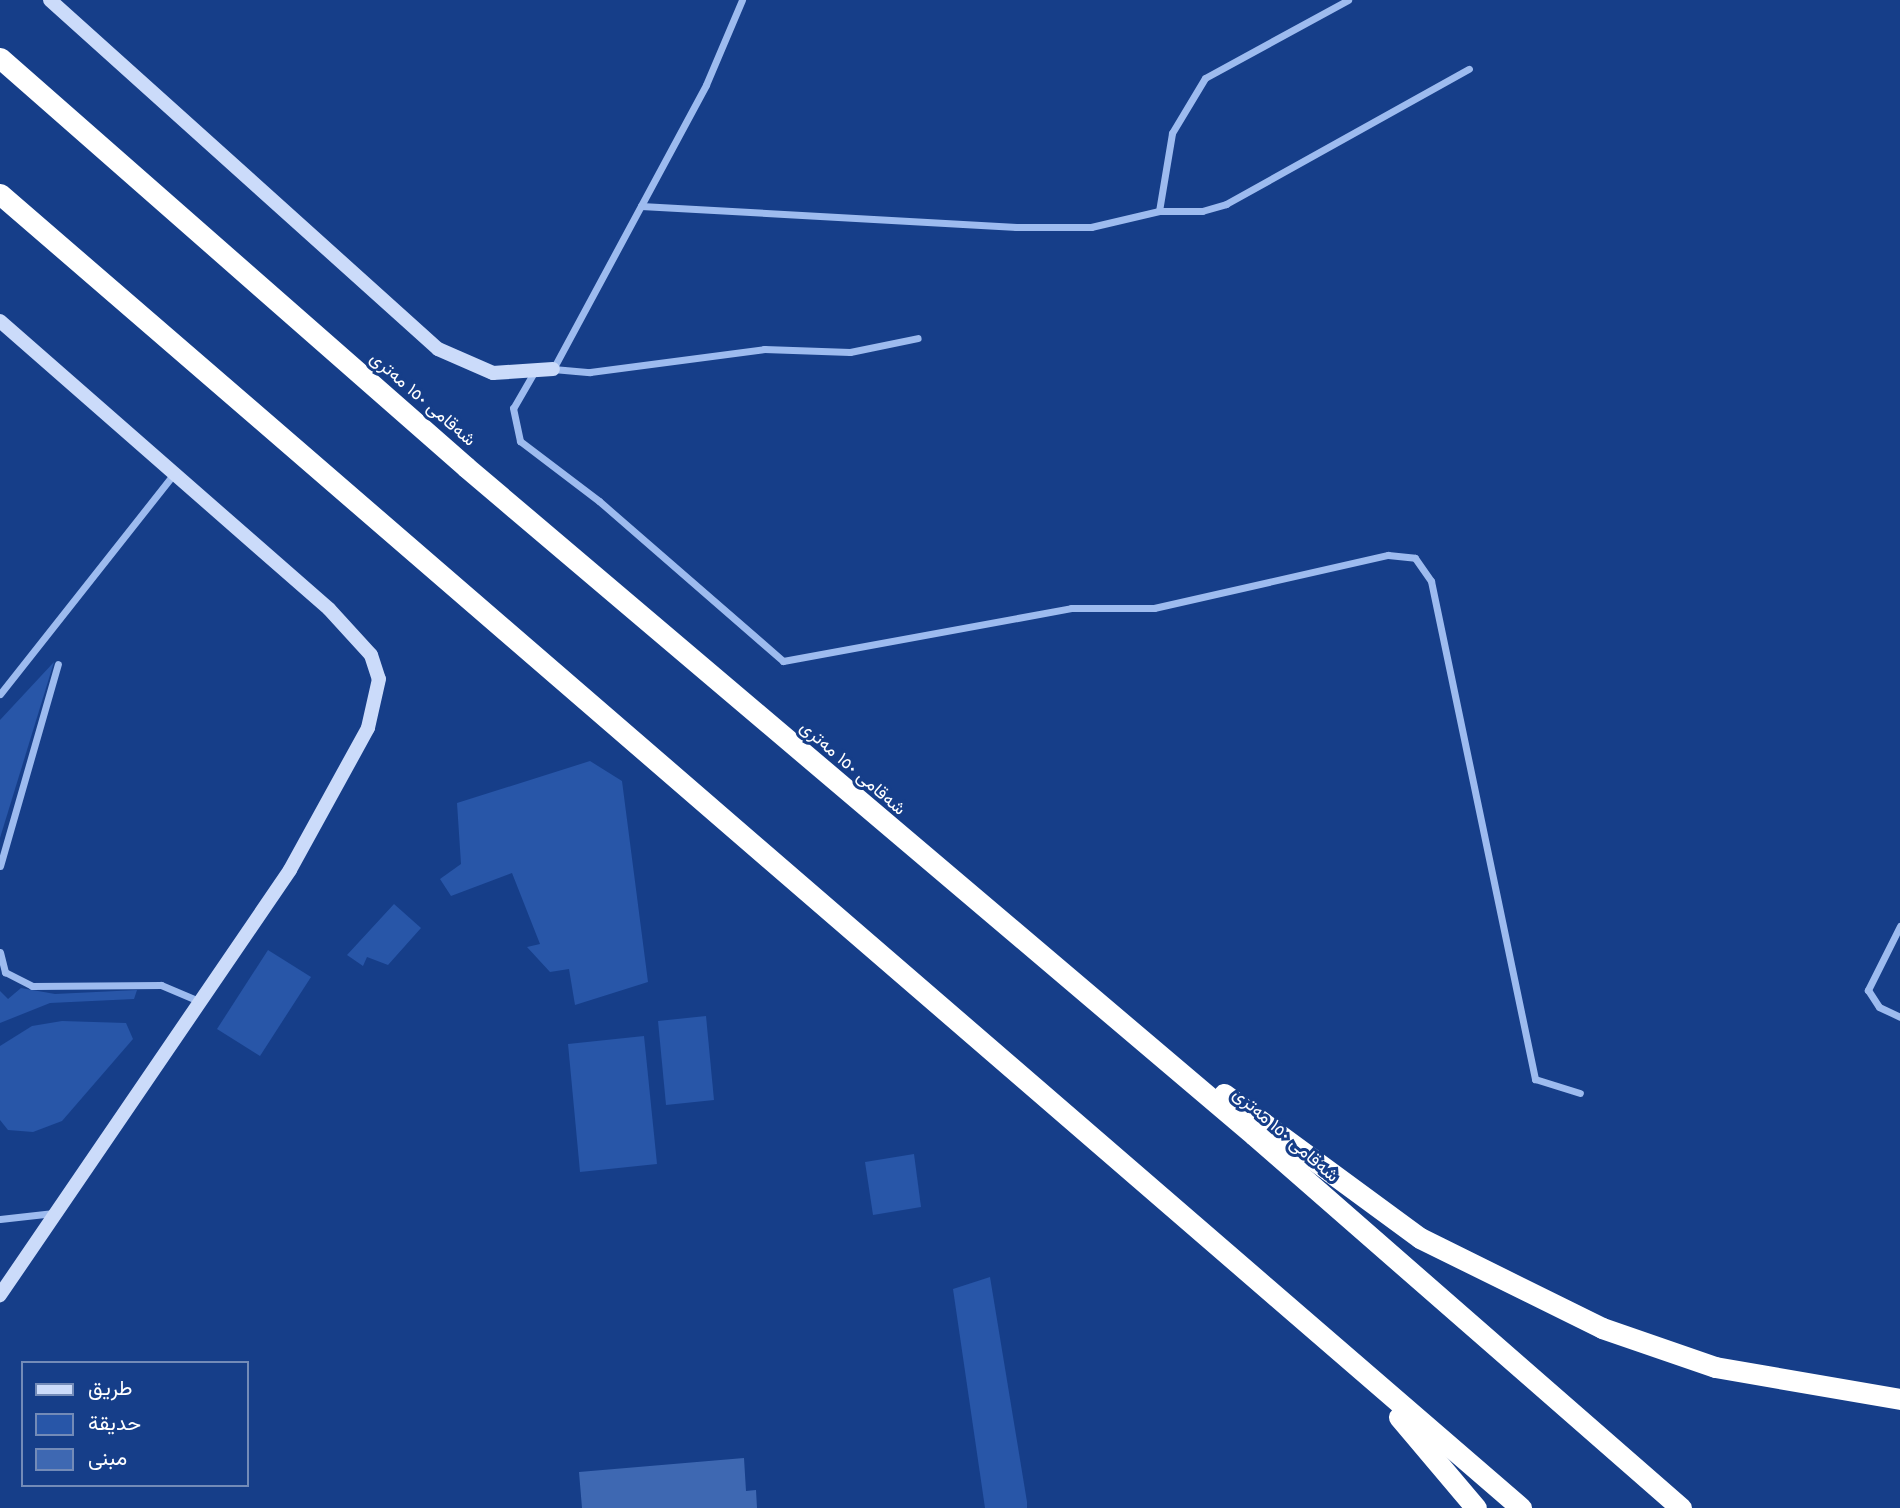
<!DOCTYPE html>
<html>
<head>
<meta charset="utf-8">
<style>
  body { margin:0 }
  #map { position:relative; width:1900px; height:1508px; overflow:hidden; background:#163e89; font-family:"Varela Round",Vazirmatn,sans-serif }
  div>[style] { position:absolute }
  .green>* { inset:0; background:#2856a8 }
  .building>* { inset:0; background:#3e68b2 }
  .street>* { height:7px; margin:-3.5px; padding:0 3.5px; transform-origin:3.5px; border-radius:3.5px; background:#9dbbef }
  .secondary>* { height:14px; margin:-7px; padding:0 7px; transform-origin:7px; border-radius:7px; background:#cbdbfa }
  .highway>* { height:21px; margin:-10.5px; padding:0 10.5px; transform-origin:10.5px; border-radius:10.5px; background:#fff }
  span { translate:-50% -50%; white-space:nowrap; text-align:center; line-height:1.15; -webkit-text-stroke:6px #163e89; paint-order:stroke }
  .street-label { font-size:18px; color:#fff }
  .legend { position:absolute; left:21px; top:1361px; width:228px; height:126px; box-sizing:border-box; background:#163e89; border:2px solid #738bb8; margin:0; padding:9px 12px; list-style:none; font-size:21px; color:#fff }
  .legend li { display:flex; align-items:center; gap:14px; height:35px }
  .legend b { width:35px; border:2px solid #738bb8 }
</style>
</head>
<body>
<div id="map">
  <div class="green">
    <div style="clip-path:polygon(54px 662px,0 838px,0 720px)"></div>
    <div style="clip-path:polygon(590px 761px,622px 781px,648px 982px,575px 1005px,569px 969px,550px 972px,527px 947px,540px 944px,512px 873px,451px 896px,440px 879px,461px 864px,457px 803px)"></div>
    <div style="clip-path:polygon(394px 904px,421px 928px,388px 965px,367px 957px,363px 966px,347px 955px)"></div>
    <div style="clip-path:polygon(268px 950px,311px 977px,260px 1056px,217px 1029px)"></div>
    <div style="clip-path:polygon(21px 988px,55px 994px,137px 990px,134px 999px,50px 1003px,0 1023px,0 991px,8px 999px)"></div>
    <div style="clip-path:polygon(706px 1016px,714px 1100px,666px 1105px,658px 1021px)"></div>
    <div style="clip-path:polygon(62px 1021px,126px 1023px,133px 1039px,62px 1121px,33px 1132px,8px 1130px,0 1120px,0 1046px,32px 1026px)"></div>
    <div style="clip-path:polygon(644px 1036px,657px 1164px,580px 1172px,568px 1044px)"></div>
    <div style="clip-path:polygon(914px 1154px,921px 1207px,873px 1215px,865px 1162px)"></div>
    <div style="clip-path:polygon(990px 1277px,1027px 1502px,1027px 1508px,985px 1508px,953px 1289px)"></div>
  </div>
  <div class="building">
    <div style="clip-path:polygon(744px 1458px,746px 1491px,756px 1490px,757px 1508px,582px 1508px,579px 1472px)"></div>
  </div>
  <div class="street">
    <div style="left:742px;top:0;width:92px;rotate:113deg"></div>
    <div style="left:706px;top:85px;width:323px;rotate:118.3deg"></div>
    <div style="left:553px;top:369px;width:37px;rotate:5deg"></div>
    <div style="left:590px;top:372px;width:176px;rotate:-7.5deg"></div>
    <div style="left:764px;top:349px;width:86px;rotate:2deg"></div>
    <div style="left:850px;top:352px;width:69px;rotate:-11.6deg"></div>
    <div style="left:641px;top:206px;width:376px;rotate:3.2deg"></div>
    <div style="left:1016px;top:227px;width:75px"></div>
    <div style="left:1091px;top:227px;width:70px;rotate:-13.2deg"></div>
    <div style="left:1159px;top:211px;width:43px"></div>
    <div style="left:1202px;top:211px;width:25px;rotate:-16deg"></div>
    <div style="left:1226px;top:204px;width:278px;rotate:-29.1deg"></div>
    <div style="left:1159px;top:211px;width:79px;rotate:-80.5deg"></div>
    <div style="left:1172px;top:133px;width:64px;rotate:-59deg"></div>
    <div style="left:1205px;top:78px;width:163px;rotate:-28.6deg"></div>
    <div style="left:533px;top:374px;width:39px;rotate:120deg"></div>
    <div style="left:513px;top:408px;width:34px;rotate:78deg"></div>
    <div style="left:520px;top:441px;width:99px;rotate:37.2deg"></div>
    <div style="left:599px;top:501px;width:244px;rotate:41deg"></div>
    <div style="left:783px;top:661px;width:293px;rotate:-10.4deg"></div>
    <div style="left:1071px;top:608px;width:83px"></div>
    <div style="left:1154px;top:608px;width:240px;rotate:-12.8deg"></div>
    <div style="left:1388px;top:555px;width:27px;rotate:6deg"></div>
    <div style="left:1415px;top:558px;width:28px;rotate:55deg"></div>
    <div style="left:1431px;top:581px;width:509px;rotate:78.2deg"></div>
    <div style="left:1535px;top:1079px;width:47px;rotate:17.3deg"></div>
    <div style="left:0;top:694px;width:280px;rotate:-51.7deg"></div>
    <div style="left:0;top:866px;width:210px;rotate:-74deg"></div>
    <div style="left:1900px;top:926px;width:72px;rotate:116.6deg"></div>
    <div style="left:1868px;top:990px;width:20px;rotate:57deg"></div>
    <div style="left:1879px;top:1007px;width:23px;rotate:25deg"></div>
    <div style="left:0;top:952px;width:21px;rotate:76deg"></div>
    <div style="left:5px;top:972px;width:30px;rotate:27deg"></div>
    <div style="left:32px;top:986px;width:129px;rotate:-0.4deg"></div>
    <div style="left:161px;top:985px;width:43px;rotate:23deg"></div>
    <div style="left:0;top:1219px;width:54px;rotate:-6.3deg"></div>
  </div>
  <div class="secondary">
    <div style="left:50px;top:0;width:522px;rotate:41.97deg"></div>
    <div style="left:438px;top:349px;width:60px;rotate:23.6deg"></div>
    <div style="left:493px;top:373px;width:60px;rotate:-3.8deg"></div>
    <div style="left:0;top:321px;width:437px;rotate:41.2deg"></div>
    <div style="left:329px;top:609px;width:62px;rotate:47.6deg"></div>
    <div style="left:371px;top:655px;width:25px;rotate:72deg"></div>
    <div style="left:379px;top:679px;width:50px;rotate:102.7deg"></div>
    <div style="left:368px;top:728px;width:162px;rotate:118.8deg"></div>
    <div style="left:290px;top:870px;width:515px;rotate:124.31deg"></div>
  </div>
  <div class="highway">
    <div style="left:0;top:58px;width:620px;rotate:41.27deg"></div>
    <div style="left:466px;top:467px;width:1033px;rotate:40.29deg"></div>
    <div style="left:1254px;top:1135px;width:567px;rotate:41.14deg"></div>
    <div style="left:0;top:194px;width:2010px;rotate:40.82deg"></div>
    <div style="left:1224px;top:1094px;width:243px;rotate:36.3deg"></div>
    <div style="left:1420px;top:1238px;width:203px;rotate:26.3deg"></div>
    <div style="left:1602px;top:1328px;width:120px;rotate:19deg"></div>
    <div style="left:1715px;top:1367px;width:188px;rotate:9.8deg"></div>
    <div style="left:1399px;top:1417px;width:119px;rotate:49.8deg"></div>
  </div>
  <div class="street-label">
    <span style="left:423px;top:399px;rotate:41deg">شەقامی ١٥٠ مەتری</span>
    <span style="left:853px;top:768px;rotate:41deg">شەقامی ١٥٠ مەتری</span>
    <span style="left:1286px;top:1135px;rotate:41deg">شەقامی ١٥٠ مەتری</span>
  </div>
  <ul class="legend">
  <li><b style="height:9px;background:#cbdbfa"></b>طريق</li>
  <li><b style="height:19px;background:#2856a8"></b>حديقة</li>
  <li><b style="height:19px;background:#3e68b2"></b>مبنى</li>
  </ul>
</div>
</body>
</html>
